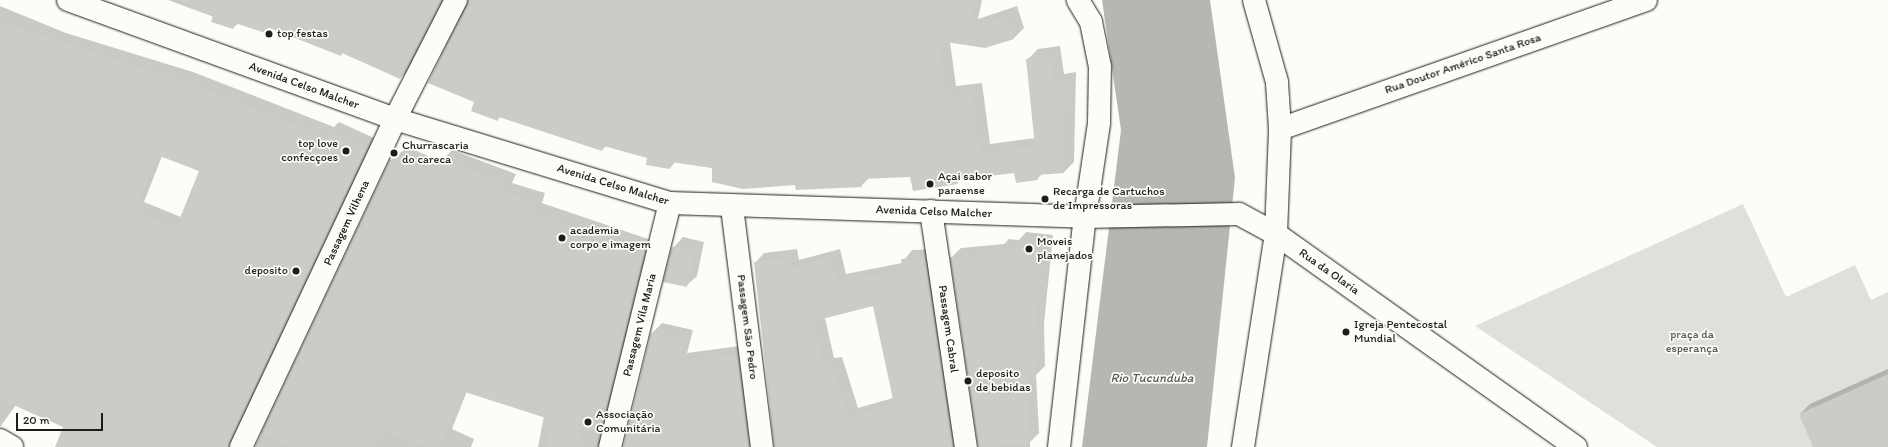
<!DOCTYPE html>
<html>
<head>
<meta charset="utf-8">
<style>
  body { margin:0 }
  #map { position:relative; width:1888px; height:447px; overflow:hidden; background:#fdfcf7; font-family:Itim,sans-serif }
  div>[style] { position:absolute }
  .green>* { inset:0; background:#e0dfdb }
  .water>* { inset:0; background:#b7b6b2 }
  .shadow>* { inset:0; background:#0003 }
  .building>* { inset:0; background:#cccbc8 }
  .roads { filter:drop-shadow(0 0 1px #1c1c1c) drop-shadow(0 0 1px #1c1c1c) }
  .minor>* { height:22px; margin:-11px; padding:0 11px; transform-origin:11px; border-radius:11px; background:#fdfcf7 }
  .dots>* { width:11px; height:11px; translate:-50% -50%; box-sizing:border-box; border:2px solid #fdfcf7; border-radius:50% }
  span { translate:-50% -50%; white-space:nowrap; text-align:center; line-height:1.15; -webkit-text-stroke:3.5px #fdfcf7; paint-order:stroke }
  .poi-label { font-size:12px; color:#1c1c1c }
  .left { translate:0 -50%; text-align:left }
  .right { translate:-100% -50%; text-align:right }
  .street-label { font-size:12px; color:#1c1c1c }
  .park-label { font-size:12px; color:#575655 }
  .water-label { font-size:13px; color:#5a5a58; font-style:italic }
  .scale { position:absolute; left:16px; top:413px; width:87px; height:18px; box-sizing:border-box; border:2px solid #1c1c1c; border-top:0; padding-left:5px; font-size:12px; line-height:14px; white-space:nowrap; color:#1c1c1c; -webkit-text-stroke:3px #fdfcf7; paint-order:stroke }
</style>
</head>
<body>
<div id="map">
  <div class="green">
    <div style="clip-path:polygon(1743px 204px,1786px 297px,1855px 265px,1871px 300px,1888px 292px,1888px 447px,1657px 447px,1475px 326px)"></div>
  </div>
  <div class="water">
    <div style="clip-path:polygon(1102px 0,1210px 0,1235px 178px,1207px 447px,1082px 447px,1121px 130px)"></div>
  </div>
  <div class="shadow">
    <div style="clip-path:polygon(168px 0,446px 0,411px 68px,400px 78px,343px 52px,341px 55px,270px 27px,264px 32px,239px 23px,233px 28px,214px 17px)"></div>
    <div style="clip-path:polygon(468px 0,982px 0,978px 19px,1017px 6px,1024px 28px,1014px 38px,985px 47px,950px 42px,956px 86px,982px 83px,990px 144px,1035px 138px,1027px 60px,1038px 49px,1060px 46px,1064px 74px,1076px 72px,1074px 162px,1064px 172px,1043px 173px,1037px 179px,1015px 172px,962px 179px,957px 183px,911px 176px,869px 178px,861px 186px,796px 184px,676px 161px,670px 168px,648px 157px,606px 146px,602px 150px,501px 116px,497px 120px,476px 102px)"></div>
    <div style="clip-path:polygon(evenodd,0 6px,66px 33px,193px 72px,334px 127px,339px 122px,376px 139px,238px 436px,228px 446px,56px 447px,65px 427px,16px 405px,0 427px,0 6px,162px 156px,201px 170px,181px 217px,144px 202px,162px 156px)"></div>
    <div style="clip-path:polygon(408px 147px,441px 162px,452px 150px,516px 174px,512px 183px,545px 193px,542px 203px,654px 241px,612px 447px,538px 447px,544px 416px,467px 391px,452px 429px,474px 439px,471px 447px,255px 447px,391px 160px)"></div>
    <div style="clip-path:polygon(1026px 232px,1053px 235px,1044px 324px,1045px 366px,1036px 375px,1039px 433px,1030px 442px,1030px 447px,979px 447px,952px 257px,961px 248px,1004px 244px,1009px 239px,1019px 240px)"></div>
    <div style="clip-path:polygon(683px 237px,704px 242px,697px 276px,686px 286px,673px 248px)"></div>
    <div style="clip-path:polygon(evenodd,797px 249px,799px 260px,840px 249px,846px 274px,902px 263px,912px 250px,935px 249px,969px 447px,775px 447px,755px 263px,764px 253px,797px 249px,874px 305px,893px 398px,858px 408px,842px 357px,834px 358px,825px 318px,874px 305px)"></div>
    <div style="clip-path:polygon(662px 323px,693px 330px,687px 353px,747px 345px,765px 447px,624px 447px,652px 333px)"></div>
    <div style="clip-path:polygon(1888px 369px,1888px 447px,1814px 447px,1800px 414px,1810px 404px)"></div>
  </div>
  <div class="building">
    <div style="clip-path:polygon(181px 0,442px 0,400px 79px,342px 53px,341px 56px,267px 27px,265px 33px,235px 23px,233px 29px,211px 22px,213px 15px,180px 3px)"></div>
    <div style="clip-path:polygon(468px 0,975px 0,968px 29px,1007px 16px,1014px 39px,985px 48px,939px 41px,946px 96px,972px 93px,980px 154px,1035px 146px,1026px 59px,1050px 56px,1053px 83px,1066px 82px,1064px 173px,1037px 175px,1038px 180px,1016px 183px,1014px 173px,957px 180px,958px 184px,913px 191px,910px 177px,861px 179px,862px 187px,796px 190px,795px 185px,743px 189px,712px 182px,712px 168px,671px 162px,670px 169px,646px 165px,647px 158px,604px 146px,602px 151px,499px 117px,498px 121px,471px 111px,474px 102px,428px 83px)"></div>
    <div style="clip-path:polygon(evenodd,0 22px,184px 81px,326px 137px,329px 132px,367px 149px,229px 447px,55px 447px,63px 427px,0 399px,0 22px,157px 155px,199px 171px,176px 228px,135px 212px,157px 155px)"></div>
    <div style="clip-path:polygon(398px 156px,435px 173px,442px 159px,507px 184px,503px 192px,536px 203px,533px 213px,645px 251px,601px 433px,581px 428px,577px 447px,546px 447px,552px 420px,462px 391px,440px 447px,425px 447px,384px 431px,381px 439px,374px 435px,369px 447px,289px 447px,261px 433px,390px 159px,395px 162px)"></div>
    <div style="clip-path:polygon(1016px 241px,1044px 244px,1034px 334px,1035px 377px,1027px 376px,1030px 443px,978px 447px,950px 257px,998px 253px,999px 248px,1015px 249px)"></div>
    <div style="clip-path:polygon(672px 247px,694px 252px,687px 287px,663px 282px)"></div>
    <div style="clip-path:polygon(evenodd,788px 258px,789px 269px,830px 258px,837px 283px,902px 270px,901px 259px,925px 258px,953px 447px,774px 447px,754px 262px,788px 258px,873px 306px,894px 404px,848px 417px,832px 366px,824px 367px,814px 321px,873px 306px)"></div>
    <div style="clip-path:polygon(651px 333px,684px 340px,679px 362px,738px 354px,749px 447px,623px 447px)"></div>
    <div style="clip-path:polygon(1888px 374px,1888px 447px,1813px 447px,1799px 414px)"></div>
  </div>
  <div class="roads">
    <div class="minor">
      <div style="left:68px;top:0;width:348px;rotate:20deg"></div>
      <div style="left:395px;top:119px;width:288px;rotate:17deg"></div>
      <div style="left:670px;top:203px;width:415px;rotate:1.9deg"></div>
      <div style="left:1085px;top:217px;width:154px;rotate:-1.1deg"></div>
      <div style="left:1239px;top:214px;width:42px;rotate:28.4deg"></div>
      <div style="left:1276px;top:234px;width:368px;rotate:35.4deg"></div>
      <div style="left:1280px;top:129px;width:388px;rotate:-19.4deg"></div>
      <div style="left:732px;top:207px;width:242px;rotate:82.9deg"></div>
      <div style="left:931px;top:211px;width:239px;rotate:81.6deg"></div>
      <div style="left:0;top:440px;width:14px;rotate:30deg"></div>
      <div style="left:241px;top:447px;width:362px;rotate:-64.8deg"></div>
      <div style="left:395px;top:119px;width:134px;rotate:-62.9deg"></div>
      <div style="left:610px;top:447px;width:251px;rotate:-76.2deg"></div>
      <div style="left:1059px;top:447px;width:231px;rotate:-83.6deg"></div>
      <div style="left:1085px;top:217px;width:95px;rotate:-81.5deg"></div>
      <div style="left:1099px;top:123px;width:56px;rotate:-89deg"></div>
      <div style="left:1100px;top:67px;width:46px;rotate:-101.3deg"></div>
      <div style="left:1091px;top:22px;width:26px;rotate:-121deg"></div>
      <div style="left:1243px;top:447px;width:216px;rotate:-81.2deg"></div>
      <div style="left:1276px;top:234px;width:105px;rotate:-87.8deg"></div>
      <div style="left:1280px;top:129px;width:47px;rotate:-93.7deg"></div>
      <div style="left:1277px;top:82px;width:85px;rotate:-105.7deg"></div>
    </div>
  </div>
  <div class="dots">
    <div style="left:269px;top:34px;background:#1c1c1c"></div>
    <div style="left:346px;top:151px;background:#1c1c1c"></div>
    <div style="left:394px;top:153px;background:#1c1c1c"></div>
    <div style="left:930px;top:184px;background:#1c1c1c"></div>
    <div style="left:1045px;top:199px;background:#1c1c1c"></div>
    <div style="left:562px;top:238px;background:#1c1c1c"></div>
    <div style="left:1029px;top:249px;background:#1c1c1c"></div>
    <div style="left:296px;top:271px;background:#1c1c1c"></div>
    <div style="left:1346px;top:332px;background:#1c1c1c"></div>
    <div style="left:968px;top:381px;background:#1c1c1c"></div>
    <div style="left:588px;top:422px;background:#1c1c1c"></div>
  </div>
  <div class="poi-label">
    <span class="left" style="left:277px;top:34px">top festas</span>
    <span class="right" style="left:338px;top:151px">top love<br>confecçoes</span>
    <span class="left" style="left:402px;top:153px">Churrascaria<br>do careca</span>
    <span class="left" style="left:938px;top:184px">Açai sabor<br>paraense</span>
    <span class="left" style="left:1053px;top:199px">Recarga de Cartuchos<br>de Impressoras</span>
    <span class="left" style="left:570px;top:238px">academia<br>corpo e imagem</span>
    <span class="left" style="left:1037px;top:249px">Moveis<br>planejados</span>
    <span class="right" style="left:288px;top:271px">deposito</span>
    <span class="left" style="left:1354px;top:332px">Igreja Pentecostal<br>Mundial</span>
    <span class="left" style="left:976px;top:381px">deposito<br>de bebidas</span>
    <span class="left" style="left:596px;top:422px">Associação<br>Comunitária</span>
  </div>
  <div class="street-label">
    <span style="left:1463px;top:64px;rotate:-19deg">Rua Doutor Américo Santa Rosa</span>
    <span style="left:304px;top:86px;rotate:20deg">Avenida Celso Malcher</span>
    <span style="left:613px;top:185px;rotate:17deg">Avenida Celso Malcher</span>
    <span style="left:934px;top:212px;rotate:2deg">Avenida Celso Malcher</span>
    <span style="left:347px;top:223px;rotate:-65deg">Passagem Vilhena</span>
    <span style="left:1329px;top:272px;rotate:35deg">Rua da Olaria</span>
    <span style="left:640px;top:325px;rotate:-76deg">Passagem Vila Maria</span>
    <span style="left:747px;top:327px;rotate:83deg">Passagem São Pedro</span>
    <span style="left:948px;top:329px;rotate:82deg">Passagem Cabral</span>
  </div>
  <div class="park-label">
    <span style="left:1692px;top:342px">praça da<br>esperança</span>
  </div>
  <div class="water-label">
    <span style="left:1152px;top:378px">Rio Tucunduba</span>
  </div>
  <div class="scale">20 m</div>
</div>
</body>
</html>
